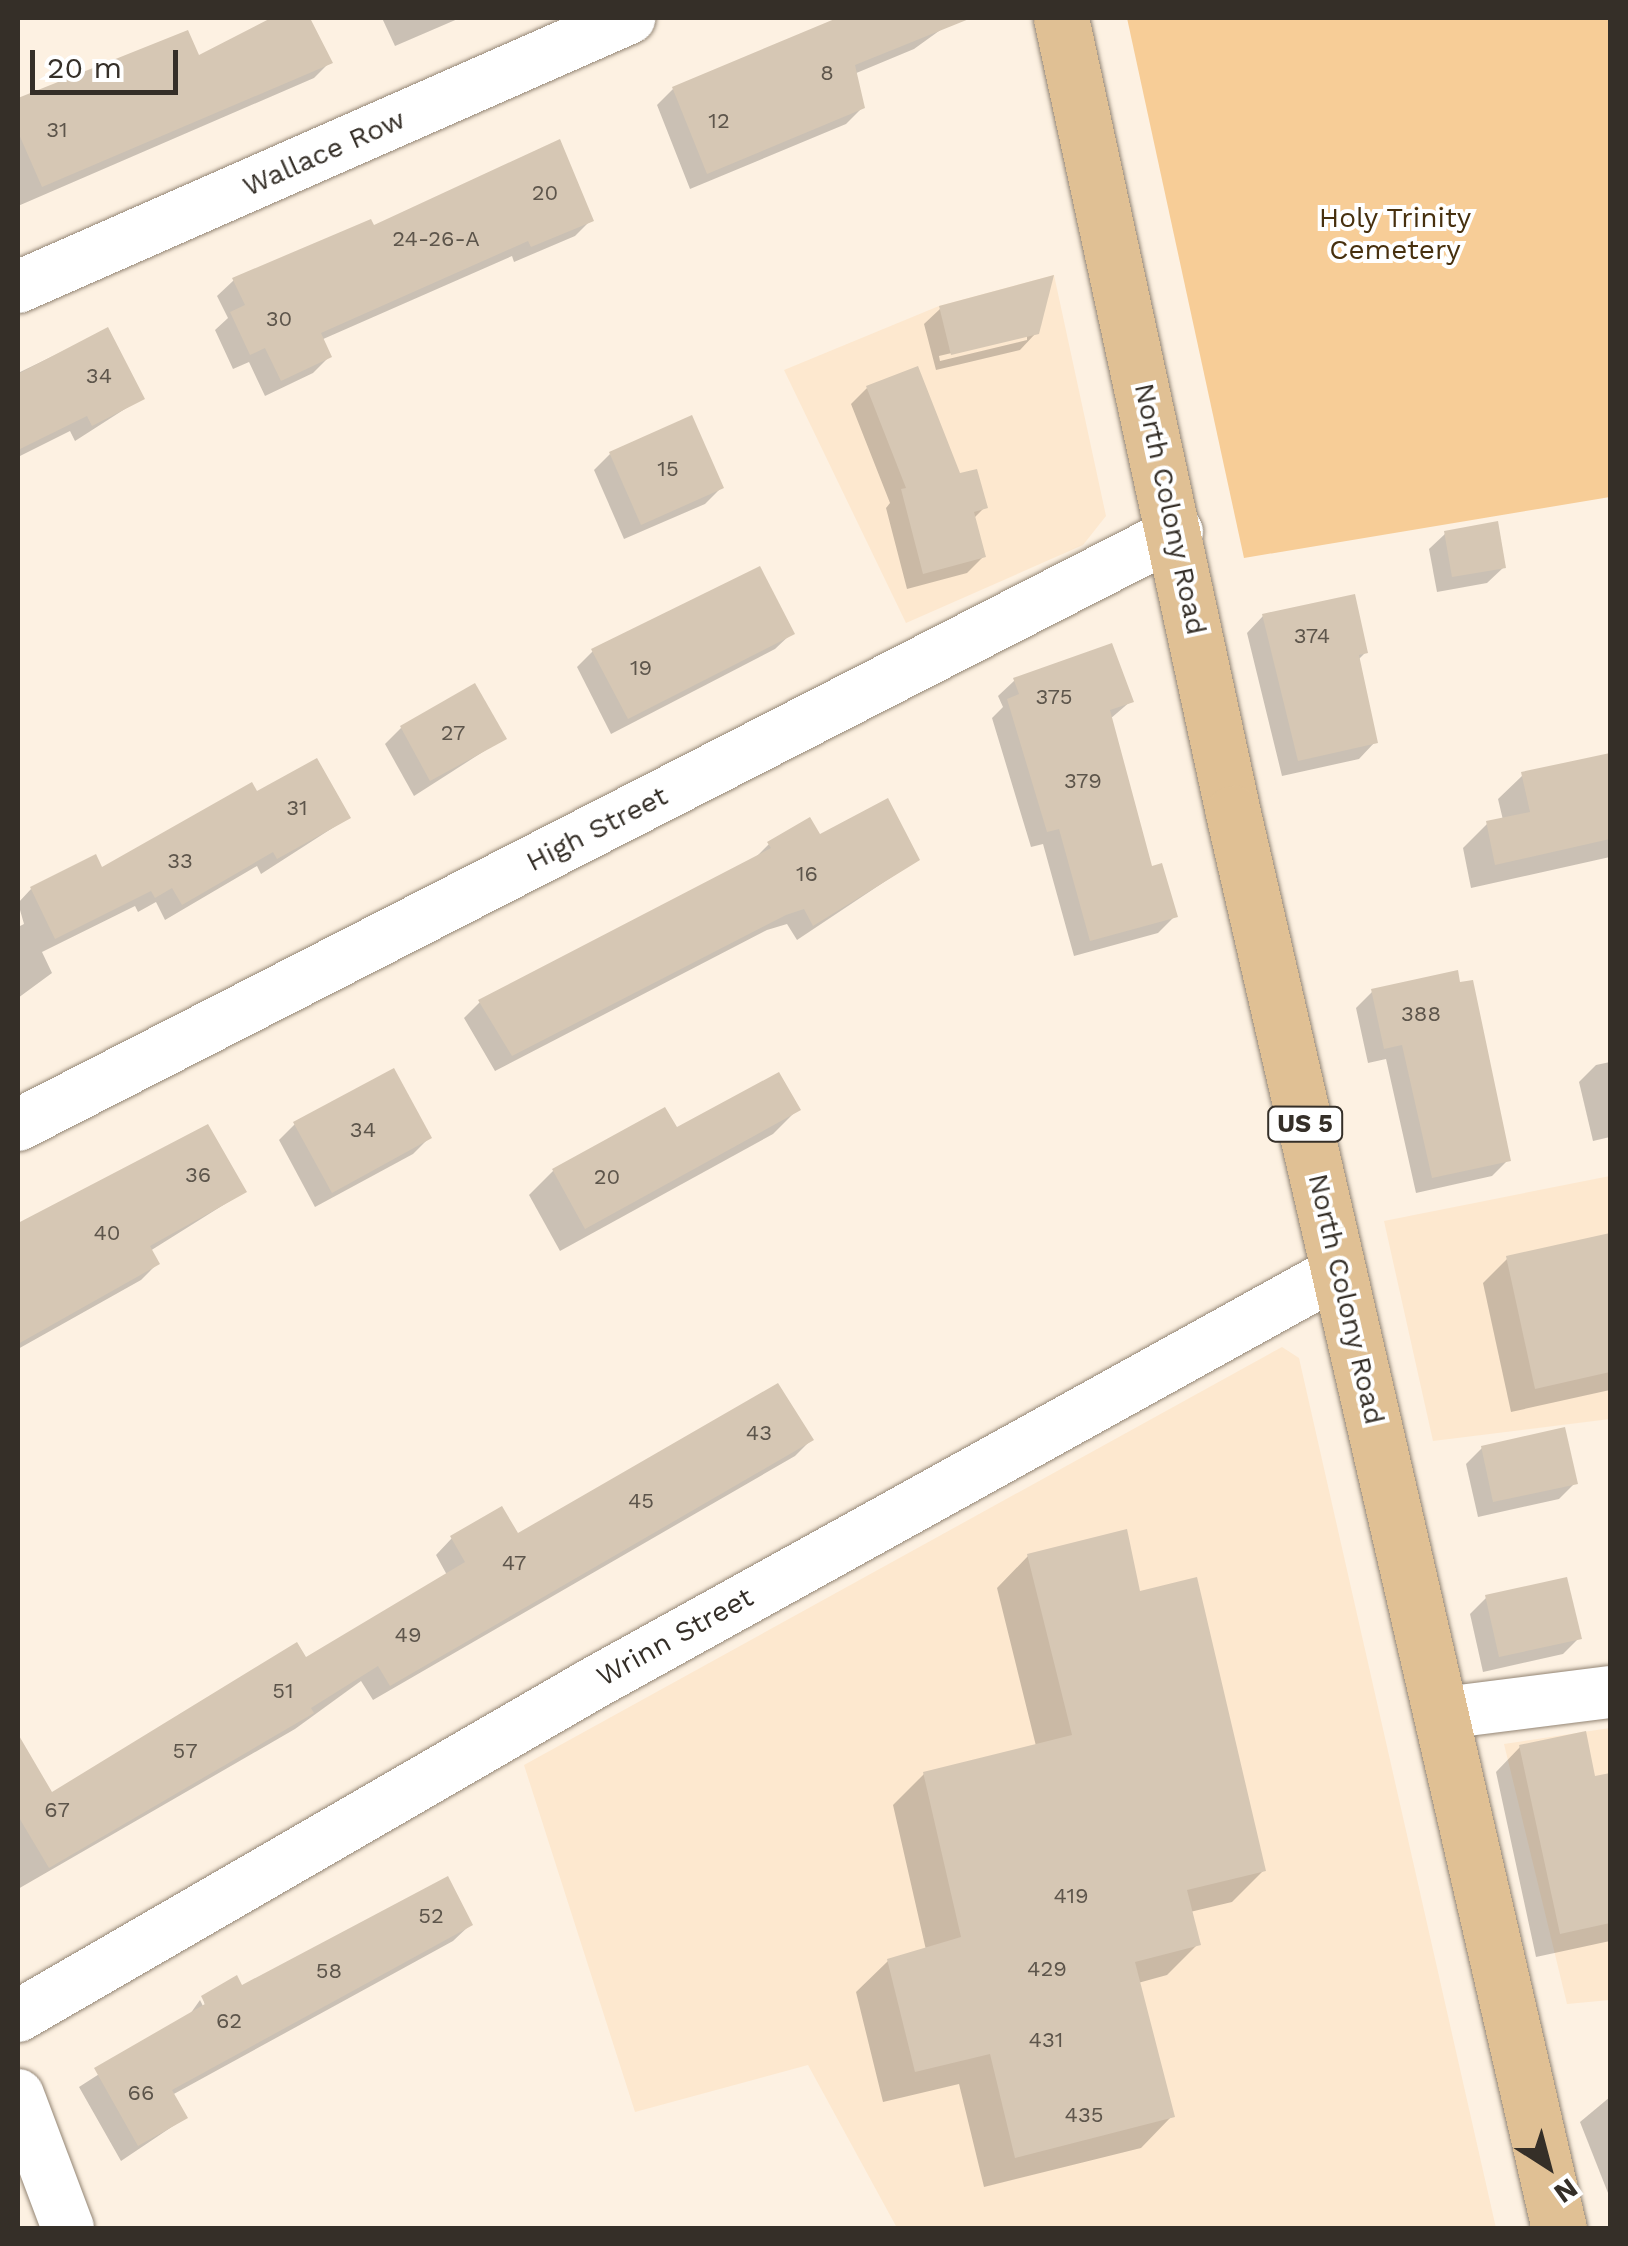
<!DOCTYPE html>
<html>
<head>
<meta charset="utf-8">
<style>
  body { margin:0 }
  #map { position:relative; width:1628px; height:2246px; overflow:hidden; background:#fdf1e2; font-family:"Work Sans",sans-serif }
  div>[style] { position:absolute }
  .built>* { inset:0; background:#fde8cf }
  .green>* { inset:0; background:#f7cd97 }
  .shadow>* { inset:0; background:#0003 }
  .building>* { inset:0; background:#d6c7b4 }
  .roads { filter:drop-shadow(0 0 2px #938574) drop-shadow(0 0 2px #938574) }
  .street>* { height:52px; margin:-26px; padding:0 26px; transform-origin:26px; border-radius:26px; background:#fff }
  .primary>* { height:55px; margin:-27.5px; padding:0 27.5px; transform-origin:27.5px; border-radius:27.5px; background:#e0c094 }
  span { translate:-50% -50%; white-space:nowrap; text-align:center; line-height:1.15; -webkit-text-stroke:8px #fff; paint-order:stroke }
  .number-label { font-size:22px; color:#5d554b }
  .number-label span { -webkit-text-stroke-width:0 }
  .shield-label span { padding:2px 8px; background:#fff; border:2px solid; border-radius:8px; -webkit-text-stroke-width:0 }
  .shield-label { font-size:25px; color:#352f28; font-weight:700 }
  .street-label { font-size:28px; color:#352f28 }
  .park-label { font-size:28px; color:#47300e }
  .frame { position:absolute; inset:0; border:20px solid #352f28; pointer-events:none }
  .north { position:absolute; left:1498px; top:2116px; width:100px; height:100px; -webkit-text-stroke:8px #fff; paint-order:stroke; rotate:144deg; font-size:28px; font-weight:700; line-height:40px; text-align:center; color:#352f28 }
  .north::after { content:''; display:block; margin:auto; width:35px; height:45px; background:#352f28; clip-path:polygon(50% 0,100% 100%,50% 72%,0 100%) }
  .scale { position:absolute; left:30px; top:50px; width:148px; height:45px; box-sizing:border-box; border:5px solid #352f28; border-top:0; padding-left:12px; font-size:30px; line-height:35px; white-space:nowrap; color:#352f28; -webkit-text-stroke:8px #fff; paint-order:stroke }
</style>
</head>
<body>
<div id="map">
  <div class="built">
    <div style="clip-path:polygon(1054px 275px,1106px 516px,1083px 545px,906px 623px,784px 370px,939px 306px)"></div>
    <div style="clip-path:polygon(1610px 1176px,1610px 1419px,1433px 1441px,1384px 1221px)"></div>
    <div style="clip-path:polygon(1282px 1347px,1299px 1358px,1496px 2228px,897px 2228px,808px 2065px,635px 2112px,524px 1765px)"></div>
    <div style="clip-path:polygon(1610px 1728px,1610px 2000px,1567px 2004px,1504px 1744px)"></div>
  </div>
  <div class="green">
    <div style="clip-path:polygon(1127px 18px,1610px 18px,1610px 497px,1244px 558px)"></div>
  </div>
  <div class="shadow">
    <div style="clip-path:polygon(276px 18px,307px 18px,330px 62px,314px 78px,18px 206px,18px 102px,186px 33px,198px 58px)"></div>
    <div style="clip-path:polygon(382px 18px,460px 18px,395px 46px)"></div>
    <div style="clip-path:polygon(844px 18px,957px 18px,914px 49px,854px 74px,862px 108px,846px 124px,690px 189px,657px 105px,673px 89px)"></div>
    <div style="clip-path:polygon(591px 220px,575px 236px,514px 262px,512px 256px,321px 340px,329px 357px,313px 373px,265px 396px,249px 362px,233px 369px,215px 330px,228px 318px,217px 296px,234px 280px,373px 228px)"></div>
    <div style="clip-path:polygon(evenodd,941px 308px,1036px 333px,1020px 350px,936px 370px,924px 324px,941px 308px,1027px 335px,1027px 340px,940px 361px,939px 356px,1027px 335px)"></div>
    <div style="clip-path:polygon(107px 330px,142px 398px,75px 441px,70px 431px,18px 457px,18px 373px)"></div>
    <div style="clip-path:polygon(867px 388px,985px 507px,973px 519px,983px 557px,967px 573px,907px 589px,886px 508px,890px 503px,851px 404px)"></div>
    <div style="clip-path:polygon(610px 454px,721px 488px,705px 504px,624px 539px,594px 470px)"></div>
    <div style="clip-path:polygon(1446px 533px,1504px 567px,1487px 583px,1437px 592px,1429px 549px)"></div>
    <div style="clip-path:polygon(1263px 616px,1366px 652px,1358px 660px,1375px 742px,1359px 759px,1282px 776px,1247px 633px)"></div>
    <div style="clip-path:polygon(792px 633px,775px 649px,611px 734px,577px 667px,593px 651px)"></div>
    <div style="clip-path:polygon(1015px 680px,1131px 701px,1110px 719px,1150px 869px,1175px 916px,1158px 933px,1074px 956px,1043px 844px,1031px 847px,992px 718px,1003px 707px,998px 696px)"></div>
    <div style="clip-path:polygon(401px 728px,503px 739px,414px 796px,385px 744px)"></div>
    <div style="clip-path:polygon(1610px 755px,1610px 857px,1471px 888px,1463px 848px,1487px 824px,1503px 820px,1498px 799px,1523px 775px)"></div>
    <div style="clip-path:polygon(256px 794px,348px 818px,261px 874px,257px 866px,165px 920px,156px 902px,138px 912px,135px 906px,42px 952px,52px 973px,18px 998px,18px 927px,24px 924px,18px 903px,31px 889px,101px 871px)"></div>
    <div style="clip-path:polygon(819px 837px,917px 860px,797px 940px,787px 924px,767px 930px,495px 1071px,464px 1018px,480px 1002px,753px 860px,769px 844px)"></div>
    <div style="clip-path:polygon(1372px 992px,1508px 1160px,1492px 1176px,1416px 1193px,1386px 1059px,1368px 1063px,1356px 1008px)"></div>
    <div style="clip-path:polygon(1610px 1062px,1610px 1137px,1593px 1141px,1579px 1082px,1596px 1065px)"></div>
    <div style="clip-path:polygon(797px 1110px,773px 1134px,560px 1251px,529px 1195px,553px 1171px,676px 1131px)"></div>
    <div style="clip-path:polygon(295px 1124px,429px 1138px,413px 1154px,315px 1207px,279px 1140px)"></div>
    <div style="clip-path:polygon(244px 1192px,150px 1251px,157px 1264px,141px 1280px,18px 1349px,18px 1228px,56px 1205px)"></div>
    <div style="clip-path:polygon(1610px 1236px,1610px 1390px,1511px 1412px,1483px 1283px,1507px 1259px)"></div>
    <div style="clip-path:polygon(811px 1440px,795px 1456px,373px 1700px,361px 1681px,295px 1729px,18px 1889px,18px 1763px,28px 1757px,51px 1796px,305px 1660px,447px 1575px,436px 1555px,452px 1538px,517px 1537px)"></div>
    <div style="clip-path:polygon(1482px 1448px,1575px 1483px,1559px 1499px,1478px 1517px,1466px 1464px)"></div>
    <div style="clip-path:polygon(1028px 1556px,1138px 1594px,1263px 1871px,1232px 1902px,1190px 1912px,1198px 1944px,1167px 1975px,1138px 1983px,1172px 2116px,1141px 2148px,984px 2187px,959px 2084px,883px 2102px,856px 1992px,888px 1961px,926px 1950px,893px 1805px,924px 1774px,1036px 1746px,997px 1588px)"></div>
    <div style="clip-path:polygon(1486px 1598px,1579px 1638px,1563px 1654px,1483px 1672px,1470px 1614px)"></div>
    <div style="clip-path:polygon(1520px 1747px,1593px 1779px,1610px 1776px,1610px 1941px,1536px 1957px,1496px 1772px)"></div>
    <div style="clip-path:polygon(470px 1925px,453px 1941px,172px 2095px,185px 2118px,121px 2161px,79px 2087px,188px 2017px,200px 2000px,208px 2016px,203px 1998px)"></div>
    <div style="clip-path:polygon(1610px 2097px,1610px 2193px,1608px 2193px,1580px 2122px)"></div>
  </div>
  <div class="building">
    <div style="clip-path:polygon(271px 18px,310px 18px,333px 63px,42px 187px,18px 132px,18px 98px,188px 30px,199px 55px)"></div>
    <div style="clip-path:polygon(837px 18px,969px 19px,855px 65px,865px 108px,707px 174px,672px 87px)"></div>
    <div style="clip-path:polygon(560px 139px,594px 221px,531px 247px,528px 241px,321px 333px,332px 357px,281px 381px,265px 348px,250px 355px,230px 312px,245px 305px,232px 278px,371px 219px,374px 225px)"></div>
    <div style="clip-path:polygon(1054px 275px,1039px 334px,951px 355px,939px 306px)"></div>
    <div style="clip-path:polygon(108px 327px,145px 399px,92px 426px,87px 416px,18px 450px,18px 374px)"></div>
    <div style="clip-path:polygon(918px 366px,960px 473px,977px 469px,988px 508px,974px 512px,986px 557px,923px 574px,901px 489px,906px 488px,866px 386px)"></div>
    <div style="clip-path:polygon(692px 415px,724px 488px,641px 525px,609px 452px)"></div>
    <div style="clip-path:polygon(1498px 521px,1506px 568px,1452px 577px,1444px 531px)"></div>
    <div style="clip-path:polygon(760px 566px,795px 634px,628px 719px,591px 649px)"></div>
    <div style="clip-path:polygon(1355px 594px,1368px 653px,1359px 655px,1378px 743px,1298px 761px,1262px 614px)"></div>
    <div style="clip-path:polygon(1112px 643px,1134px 702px,1110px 710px,1152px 866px,1162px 863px,1178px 917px,1090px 941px,1059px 829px,1047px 832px,1007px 699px,1019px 694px,1013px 678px)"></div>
    <div style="clip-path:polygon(475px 683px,507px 739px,430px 781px,400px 726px)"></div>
    <div style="clip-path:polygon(1610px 753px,1610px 839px,1495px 865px,1486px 821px,1530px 812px,1521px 772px)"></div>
    <div style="clip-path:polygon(317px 758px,351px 818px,277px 859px,273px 852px,182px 905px,172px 888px,155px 898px,151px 891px,55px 939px,30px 887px,96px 854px,102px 867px,252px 782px,257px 791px)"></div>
    <div style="clip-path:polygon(888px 798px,920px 860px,813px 926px,804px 909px,786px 915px,512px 1056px,478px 1000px,771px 848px,767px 842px,810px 817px,820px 834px)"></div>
    <div style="clip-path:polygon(1458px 970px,1460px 982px,1473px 980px,1511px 1161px,1432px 1178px,1402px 1045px,1384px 1049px,1371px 989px)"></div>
    <div style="clip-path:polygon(394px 1068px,432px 1138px,332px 1193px,293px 1122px)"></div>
    <div style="clip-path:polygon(779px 1072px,801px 1110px,585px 1229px,552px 1169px,665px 1107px,677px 1127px)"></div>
    <div style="clip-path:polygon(208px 1124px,247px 1192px,150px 1246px,160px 1264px,18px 1344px,18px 1223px)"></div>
    <div style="clip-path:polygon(1610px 1233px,1610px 1372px,1535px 1389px,1506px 1256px)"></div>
    <div style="clip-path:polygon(778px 1383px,814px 1440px,390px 1686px,378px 1666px,311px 1708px,314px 1713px,49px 1868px,18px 1816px,18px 1734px,52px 1792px,297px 1642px,306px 1657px,465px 1562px,450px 1536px,502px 1506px,518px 1533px)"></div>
    <div style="clip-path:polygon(1565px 1427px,1578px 1484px,1493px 1502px,1481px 1446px)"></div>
    <div style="clip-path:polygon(1127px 1529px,1140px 1591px,1197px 1577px,1266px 1871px,1187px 1890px,1201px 1945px,1135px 1962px,1175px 2117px,1015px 2158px,990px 2054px,915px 2072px,887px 1959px,961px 1937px,923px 1772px,1072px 1735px,1027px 1554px)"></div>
    <div style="clip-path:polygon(1567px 1577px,1582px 1639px,1499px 1657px,1485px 1595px)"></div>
    <div style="clip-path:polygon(1586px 1731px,1595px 1776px,1610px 1773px,1610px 1923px,1560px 1934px,1519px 1745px)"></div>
    <div style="clip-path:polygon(448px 1876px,473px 1925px,172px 2090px,188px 2118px,138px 2146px,94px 2068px,205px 2004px,201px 1996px,237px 1975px,242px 1985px)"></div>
  </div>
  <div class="roads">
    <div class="street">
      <div style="left:18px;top:287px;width:668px;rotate:-23.76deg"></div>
      <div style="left:18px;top:1125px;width:1302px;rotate:-27.1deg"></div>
      <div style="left:1444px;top:1713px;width:167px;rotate:-7.2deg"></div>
      <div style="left:18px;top:2016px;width:663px;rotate:-30.04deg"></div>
      <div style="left:592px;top:1684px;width:854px;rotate:-28.94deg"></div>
      <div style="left:18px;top:2095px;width:142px;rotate:69.4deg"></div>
    </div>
    <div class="primary">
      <div style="left:1061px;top:18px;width:813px;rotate:77.79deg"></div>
      <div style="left:1233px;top:813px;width:1452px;rotate:77.03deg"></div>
    </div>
  </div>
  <div class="number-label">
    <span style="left:827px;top:73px">8</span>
    <span style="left:719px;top:121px">12</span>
    <span style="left:57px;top:130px">31</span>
    <span style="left:545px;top:193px">20</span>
    <span style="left:436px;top:239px">24-26-A</span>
    <span style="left:279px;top:319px">30</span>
    <span style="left:99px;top:376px">34</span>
    <span style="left:668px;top:469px">15</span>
    <span style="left:1312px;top:636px">374</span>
    <span style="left:641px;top:668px">19</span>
    <span style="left:1054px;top:697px">375</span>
    <span style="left:453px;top:733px">27</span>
    <span style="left:1083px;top:781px">379</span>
    <span style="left:297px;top:808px">31</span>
    <span style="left:180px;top:861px">33</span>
    <span style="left:807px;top:874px">16</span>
    <span style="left:1421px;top:1014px">388</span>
    <span style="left:363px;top:1130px">34</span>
    <span style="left:198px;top:1175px">36</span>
    <span style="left:607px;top:1177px">20</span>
    <span style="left:107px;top:1233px">40</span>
    <span style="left:759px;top:1433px">43</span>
    <span style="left:641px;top:1501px">45</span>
    <span style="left:514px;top:1563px">47</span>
    <span style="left:408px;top:1635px">49</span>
    <span style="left:283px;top:1691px">51</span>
    <span style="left:185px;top:1751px">57</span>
    <span style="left:57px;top:1810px">67</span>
    <span style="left:1071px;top:1896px">419</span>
    <span style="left:431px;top:1916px">52</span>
    <span style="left:1047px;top:1969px">429</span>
    <span style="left:329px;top:1971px">58</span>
    <span style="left:229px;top:2021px">62</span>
    <span style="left:1046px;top:2040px">431</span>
    <span style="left:141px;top:2093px">66</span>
    <span style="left:1084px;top:2115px">435</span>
  </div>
  <div class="shield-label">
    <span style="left:1305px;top:1124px">US 5</span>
  </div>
  <div class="street-label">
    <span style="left:324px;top:153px;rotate:-24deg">Wallace Row</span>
    <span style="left:1170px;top:509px;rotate:78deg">North Colony Road</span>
    <span style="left:597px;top:829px;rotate:-27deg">High Street</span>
    <span style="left:1346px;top:1299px;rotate:77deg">North Colony Road</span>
    <span style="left:675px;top:1637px;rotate:-29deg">Wrinn Street</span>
  </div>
  <div class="park-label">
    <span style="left:1395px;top:234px">Holy Trinity<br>Cemetery</span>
  </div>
  <div class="frame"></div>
  <div class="north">N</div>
  <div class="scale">20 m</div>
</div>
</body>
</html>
